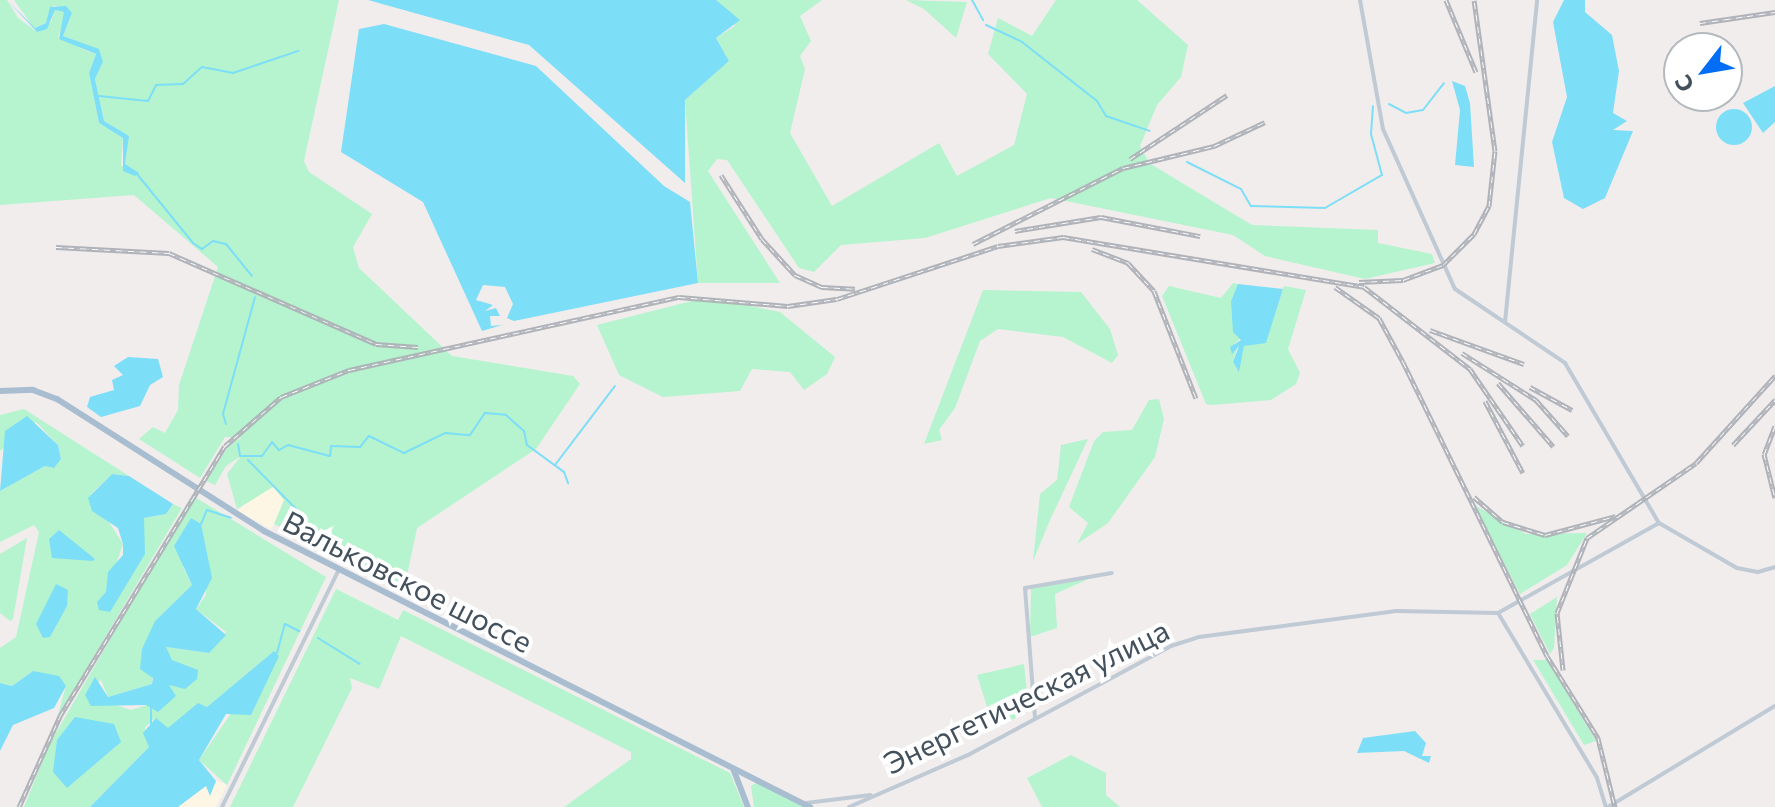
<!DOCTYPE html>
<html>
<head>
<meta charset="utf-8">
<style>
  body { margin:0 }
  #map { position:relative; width:1775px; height:807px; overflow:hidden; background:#f1eded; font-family:Commissioner,sans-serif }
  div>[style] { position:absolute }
  .commercial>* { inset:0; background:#fef6e4 }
  .green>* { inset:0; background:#b5f4ce }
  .water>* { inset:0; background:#7ddef7 }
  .round { border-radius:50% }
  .stream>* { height:2px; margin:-1px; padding:0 1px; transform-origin:1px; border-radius:1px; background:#7ddef7 }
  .minor>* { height:4px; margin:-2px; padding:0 2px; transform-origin:2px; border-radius:2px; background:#bfcad5 }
  .major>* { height:6px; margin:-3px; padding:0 3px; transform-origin:3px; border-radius:3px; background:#a9bdd0 }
  .rail>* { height:5px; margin-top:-2.5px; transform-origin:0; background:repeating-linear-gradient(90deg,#fff 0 6px,#afb3b9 0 12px); box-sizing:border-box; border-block:2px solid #afb3b9 }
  span { translate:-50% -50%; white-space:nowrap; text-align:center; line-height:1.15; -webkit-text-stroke:8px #fff; paint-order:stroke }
  .street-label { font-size:30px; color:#43515d }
  .north { position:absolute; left:1663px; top:32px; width:80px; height:80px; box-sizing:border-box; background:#fff; border:2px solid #b4b9be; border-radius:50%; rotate:239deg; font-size:22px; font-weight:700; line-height:32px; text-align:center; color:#43515d }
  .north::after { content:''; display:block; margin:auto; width:28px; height:36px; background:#026df5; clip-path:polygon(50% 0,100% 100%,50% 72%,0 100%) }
</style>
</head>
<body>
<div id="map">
  <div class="commercial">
    <div style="clip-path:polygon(276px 481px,286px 502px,271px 529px,237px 511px)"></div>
    <div style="clip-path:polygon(208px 777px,227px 785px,216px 807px,136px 807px)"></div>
  </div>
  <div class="green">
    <div style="clip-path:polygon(0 0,7px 0,18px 18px,37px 32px,51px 22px,55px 10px,67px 13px,58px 37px,89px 52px,96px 54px,89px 73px,99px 123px,123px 138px,121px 165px,135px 176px,125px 164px,128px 136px,104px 121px,95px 79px,103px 62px,92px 47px,63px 36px,72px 13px,54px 5px,46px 23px,34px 28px,14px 0,339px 0,304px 161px,309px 172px,372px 214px,353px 247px,359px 268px,452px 356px,573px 376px,580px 384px,536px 449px,417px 528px,405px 585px,274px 524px,284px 500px,273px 487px,237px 509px,227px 474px,241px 456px,226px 466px,215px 485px,206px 481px,231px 442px,242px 438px,225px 437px,200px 478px,139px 439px,153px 427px,165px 433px,178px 410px,179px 385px,218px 267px,134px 195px,0 205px)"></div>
    <div style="clip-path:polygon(716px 0,822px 0,800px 16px,811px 41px,800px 56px,805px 69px,790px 133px,832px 206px,939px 143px,957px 176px,1014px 145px,1027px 94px,988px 54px,998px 18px,1032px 36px,1056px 0,1137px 0,1188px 45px,1181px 77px,1157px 105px,1140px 146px,1149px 163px,1252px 225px,1378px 230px,1378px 243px,1432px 254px,1435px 263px,1365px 279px,1265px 256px,1233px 235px,1051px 198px,925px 238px,841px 245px,814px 272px,799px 268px,727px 160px,717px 159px,708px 171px,780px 283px,698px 283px,685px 100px,729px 61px,716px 38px,735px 26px)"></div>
    <div style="clip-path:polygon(906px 0,967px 2px,956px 38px,924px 9px)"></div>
    <div style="clip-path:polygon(1233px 283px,1238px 284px,1231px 301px,1241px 338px,1234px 344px,1233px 352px,1238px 345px,1233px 362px,1237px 369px,1244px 346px,1266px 342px,1284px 286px,1306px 290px,1288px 349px,1300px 373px,1296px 384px,1271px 400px,1212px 405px,1206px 404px,1162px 296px,1169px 286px,1221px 298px)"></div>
    <div style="clip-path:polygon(983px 290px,1081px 292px,1110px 329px,1118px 355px,1112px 363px,1063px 337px,998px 329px,980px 341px,955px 408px,939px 430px,942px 440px,924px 444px)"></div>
    <div style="clip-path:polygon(722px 300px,780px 312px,835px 357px,827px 374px,804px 390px,790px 372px,752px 369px,740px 391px,663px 397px,619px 375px,597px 325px,692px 301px)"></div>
    <div style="clip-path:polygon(1159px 399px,1164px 419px,1155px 457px,1108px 523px,1077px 544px,1088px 523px,1069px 507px,1094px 441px,1103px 432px,1132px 430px,1149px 400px)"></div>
    <div style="clip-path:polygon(24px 409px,129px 476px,112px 474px,91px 494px,123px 544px,100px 610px,144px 518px,166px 514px,173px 504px,182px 508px,57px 718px,66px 686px,50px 676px,33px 671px,12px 686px,0 683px,0 648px,16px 637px,39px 532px,34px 525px,0 542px,0 491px,45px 466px,54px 468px,61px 459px,58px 445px,36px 422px,0 451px,0 415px)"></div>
    <div style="clip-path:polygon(1088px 439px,1050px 520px,1033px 561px,1040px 494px,1057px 480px,1061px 445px)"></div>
    <div style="clip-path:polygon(evenodd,193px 496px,326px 577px,227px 785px,199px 760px,274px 651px,207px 707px,198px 704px,168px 729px,156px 718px,145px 727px,149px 747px,90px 807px,24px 807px,49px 745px,193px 496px,201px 524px,206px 595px,196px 609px,226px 632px,209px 653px,166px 647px,172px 683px,147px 705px,131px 710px,85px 695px,101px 680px,108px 697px,152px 684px,155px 621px,192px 585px,183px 567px,201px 524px)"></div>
    <div style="clip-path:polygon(1474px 505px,1526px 534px,1587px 533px,1567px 565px,1520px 594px)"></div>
    <div style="clip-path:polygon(27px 538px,13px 619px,10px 621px,0 613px,0 554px)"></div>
    <div style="clip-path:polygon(1095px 576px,1055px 594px,1057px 628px,1030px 637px,1031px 587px)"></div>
    <div style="clip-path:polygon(336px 589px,398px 620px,403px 610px,730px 773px,744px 807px,564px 807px,631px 759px,631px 752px,401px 636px,379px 689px,350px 678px,352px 688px,293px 807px,230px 807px)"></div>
    <div style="clip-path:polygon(1557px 597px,1554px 648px,1550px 654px,1530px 614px)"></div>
    <div style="clip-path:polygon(1533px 660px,1547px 660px,1596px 741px,1584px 745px)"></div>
    <div style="clip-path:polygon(1024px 664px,1029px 711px,994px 729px,977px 675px)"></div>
    <div style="clip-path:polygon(1071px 755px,1106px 773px,1106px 795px,1120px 807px,1042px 807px,1027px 778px)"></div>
    <div style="clip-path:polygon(758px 782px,805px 807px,754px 807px,751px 786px)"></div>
  </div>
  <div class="water">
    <div style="clip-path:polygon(7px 0,35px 28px,46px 23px,50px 7px,66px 6px,72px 13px,63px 36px,99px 49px,103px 62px,95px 79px,104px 121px,129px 136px,125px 164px,139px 173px,135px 176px,123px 171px,123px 138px,99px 123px,89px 73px,96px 54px,59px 39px,64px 12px,55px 10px,47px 29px,37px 32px)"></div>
    <div style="clip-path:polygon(368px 0,716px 0,740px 20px,716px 38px,729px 61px,685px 100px,685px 183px,529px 45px)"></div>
    <div style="clip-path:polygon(1564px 0,1585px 0,1585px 12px,1612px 35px,1619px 71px,1613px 113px,1627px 121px,1613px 130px,1633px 131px,1605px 198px,1583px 209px,1564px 198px,1552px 142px,1567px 97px,1553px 22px)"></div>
    <div style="clip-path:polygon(384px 24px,536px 66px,664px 186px,690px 202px,698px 283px,514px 321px,507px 318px,513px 304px,505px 287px,483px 285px,476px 300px,493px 305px,485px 311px,496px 308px,500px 316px,490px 316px,491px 326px,502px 325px,482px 331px,423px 202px,341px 152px,359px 29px)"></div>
    <div style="clip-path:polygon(1452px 81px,1465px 86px,1470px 103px,1474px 167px,1455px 165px,1460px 110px)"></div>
    <div style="clip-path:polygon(1775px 86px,1775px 122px,1763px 133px,1743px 103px)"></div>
    <div class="round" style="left:1716px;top:109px;width:36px;height:36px"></div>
    <div style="clip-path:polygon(1238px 284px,1283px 289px,1266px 343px,1244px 346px,1239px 372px,1233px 362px,1239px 346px,1232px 354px,1230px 347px,1241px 340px,1233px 332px,1231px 301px)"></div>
    <div style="clip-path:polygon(128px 357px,158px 359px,163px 377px,150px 385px,140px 406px,101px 417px,87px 407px,90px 397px,114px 390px,112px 380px,123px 375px,114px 366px)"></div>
    <div style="clip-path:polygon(27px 416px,58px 445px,61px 459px,54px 468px,45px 466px,0 491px,5px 431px)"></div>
    <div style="clip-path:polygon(112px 474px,129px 476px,173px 504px,166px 514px,144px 518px,145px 554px,110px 612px,99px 610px,97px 602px,106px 592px,108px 572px,123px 555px,123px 544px,118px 528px,92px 511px,88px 498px)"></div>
    <div style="clip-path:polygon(191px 518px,201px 524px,212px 578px,196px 609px,226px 635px,209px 653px,166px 647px,172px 660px,198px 670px,197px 679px,185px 689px,169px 685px,176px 696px,158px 712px,146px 705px,91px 706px,85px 695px,95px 677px,108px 697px,152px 684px,153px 678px,140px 669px,142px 649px,155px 621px,192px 585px,174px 546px)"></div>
    <div style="clip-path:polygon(59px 530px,95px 559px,93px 561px,52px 558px,49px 539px)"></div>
    <div style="clip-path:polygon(56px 584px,68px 590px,67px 606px,50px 637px,43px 638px,36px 624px)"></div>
    <div style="clip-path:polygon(274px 651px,279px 656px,251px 715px,226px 714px,199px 760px,216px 781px,210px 796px,206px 786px,178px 807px,90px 807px,149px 747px,143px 733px,156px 718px,168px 728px,198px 703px,207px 707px)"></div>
    <div style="clip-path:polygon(33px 671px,59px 676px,66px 686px,54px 708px,13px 725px,0 751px,0 683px,12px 686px)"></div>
    <div style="clip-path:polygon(75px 717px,114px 724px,121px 742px,67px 788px,53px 772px,57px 740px)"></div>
    <div style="clip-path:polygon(1415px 731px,1426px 743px,1422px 756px,1431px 756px,1429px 763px,1404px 751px,1357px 753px,1363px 738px)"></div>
  </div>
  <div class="stream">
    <div style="left:972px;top:0;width:23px;rotate:61deg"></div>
    <div style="left:986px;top:25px;width:40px;rotate:25deg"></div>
    <div style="left:1022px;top:42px;width:95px;rotate:38.2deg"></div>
    <div style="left:1097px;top:101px;width:17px;rotate:59deg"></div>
    <div style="left:1106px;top:116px;width:46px;rotate:18.8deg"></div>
    <div style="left:99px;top:96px;width:49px;rotate:5.8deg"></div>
    <div style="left:148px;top:101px;width:18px;rotate:-63deg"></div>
    <div style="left:156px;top:85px;width:27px;rotate:-2deg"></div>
    <div style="left:183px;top:84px;width:25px;rotate:-42deg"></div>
    <div style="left:202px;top:67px;width:32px;rotate:11deg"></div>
    <div style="left:233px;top:73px;width:69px;rotate:-18.7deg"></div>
    <div style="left:1389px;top:104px;width:19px;rotate:28deg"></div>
    <div style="left:1406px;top:113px;width:17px;rotate:-10deg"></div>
    <div style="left:1423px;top:110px;width:34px;rotate:-52deg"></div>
    <div style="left:1187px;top:162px;width:60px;rotate:26.6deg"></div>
    <div style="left:1241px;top:189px;width:20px;rotate:60deg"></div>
    <div style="left:1251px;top:206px;width:74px;rotate:1.5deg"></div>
    <div style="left:1325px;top:208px;width:66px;rotate:-30.1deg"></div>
    <div style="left:1382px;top:175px;width:42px;rotate:-105deg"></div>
    <div style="left:1371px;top:134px;width:28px;rotate:-86deg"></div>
    <div style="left:137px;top:174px;width:89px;rotate:50.9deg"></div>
    <div style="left:193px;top:243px;width:11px;rotate:34deg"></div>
    <div style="left:202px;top:249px;width:14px;rotate:-36deg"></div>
    <div style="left:213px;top:241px;width:13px;rotate:13deg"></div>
    <div style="left:226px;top:244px;width:41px;rotate:50.9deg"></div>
    <div style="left:226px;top:424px;width:10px;rotate:-107deg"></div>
    <div style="left:223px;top:414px;width:121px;rotate:-74.7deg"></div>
    <div style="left:238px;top:444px;width:11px;rotate:80deg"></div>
    <div style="left:240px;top:456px;width:22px"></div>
    <div style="left:262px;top:456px;width:17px;rotate:-54deg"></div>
    <div style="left:272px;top:442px;width:11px;rotate:49deg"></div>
    <div style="left:279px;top:450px;width:10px;rotate:-29deg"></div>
    <div style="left:288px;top:445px;width:43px;rotate:14.7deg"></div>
    <div style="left:330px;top:456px;width:10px;rotate:-84deg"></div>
    <div style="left:331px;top:446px;width:29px;rotate:2deg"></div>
    <div style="left:360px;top:447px;width:14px;rotate:-51deg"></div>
    <div style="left:369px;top:436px;width:39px;rotate:26deg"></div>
    <div style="left:404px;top:453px;width:46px;rotate:-26deg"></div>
    <div style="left:445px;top:433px;width:25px;rotate:5deg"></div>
    <div style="left:470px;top:435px;width:27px;rotate:-56deg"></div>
    <div style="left:485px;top:413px;width:21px;rotate:5deg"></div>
    <div style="left:506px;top:415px;width:24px;rotate:42deg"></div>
    <div style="left:524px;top:431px;width:14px;rotate:78deg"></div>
    <div style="left:527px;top:445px;width:46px;rotate:36.1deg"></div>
    <div style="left:564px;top:472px;width:12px;rotate:70deg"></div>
    <div style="left:248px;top:460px;width:77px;rotate:45.5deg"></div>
    <div style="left:302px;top:515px;width:16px;rotate:108deg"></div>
    <div style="left:555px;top:465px;width:99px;rotate:-52.8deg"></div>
    <div style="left:201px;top:524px;width:15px;rotate:-67deg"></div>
    <div style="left:207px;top:510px;width:25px;rotate:18deg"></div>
    <div style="left:318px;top:638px;width:49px;rotate:31.8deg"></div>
    <div style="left:277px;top:653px;width:30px;rotate:-75deg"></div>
    <div style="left:285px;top:624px;width:16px;rotate:27deg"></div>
    <div style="left:151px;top:707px;width:17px;rotate:90deg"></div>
  </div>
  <div class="minor">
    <div style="left:1360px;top:0;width:131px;rotate:79.9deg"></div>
    <div style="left:1383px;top:129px;width:175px;rotate:65.8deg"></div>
    <div style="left:1455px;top:289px;width:133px;rotate:33.9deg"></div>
    <div style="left:1565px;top:363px;width:186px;rotate:59.6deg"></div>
    <div style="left:1505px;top:322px;width:324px;rotate:-84.3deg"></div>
    <div style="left:1498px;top:613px;width:192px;rotate:59deg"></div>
    <div style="left:1597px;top:778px;width:30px;rotate:73deg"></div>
    <div style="left:1035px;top:718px;width:130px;rotate:-94.4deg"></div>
    <div style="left:1025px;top:588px;width:88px;rotate:-9.8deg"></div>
    <div style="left:806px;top:803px;width:65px;rotate:-7deg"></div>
    <div style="left:222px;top:807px;width:263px;rotate:-63.8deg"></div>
    <div style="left:849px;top:807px;width:130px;rotate:-23.6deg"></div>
    <div style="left:968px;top:755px;width:230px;rotate:-28.2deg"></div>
    <div style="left:1171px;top:646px;width:29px;rotate:-18deg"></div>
    <div style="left:1199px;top:637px;width:199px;rotate:-7.5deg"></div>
    <div style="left:1396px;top:611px;width:102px;rotate:1.1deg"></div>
    <div style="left:1498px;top:613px;width:184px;rotate:-29.2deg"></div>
    <div style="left:1659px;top:523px;width:90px;rotate:30deg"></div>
    <div style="left:1737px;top:568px;width:21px;rotate:11deg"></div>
    <div style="left:1758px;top:572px;width:18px;rotate:-16deg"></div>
    <div style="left:1608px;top:807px;width:195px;rotate:-31.2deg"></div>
  </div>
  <div class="major">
    <div style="left:0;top:391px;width:33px;rotate:-2deg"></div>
    <div style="left:33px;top:390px;width:26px;rotate:21deg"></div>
    <div style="left:57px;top:399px;width:246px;rotate:32.5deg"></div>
    <div style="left:264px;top:531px;width:612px;rotate:26.82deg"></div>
    <div style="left:734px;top:771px;width:39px;rotate:69deg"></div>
  </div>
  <div class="rail">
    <div style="left:1446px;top:0;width:78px;rotate:67.4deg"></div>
    <div style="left:1700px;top:23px;width:76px;rotate:-8.3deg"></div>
    <div style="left:1130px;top:159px;width:116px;rotate:-33.4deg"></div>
    <div style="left:721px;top:175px;width:76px;rotate:57.4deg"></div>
    <div style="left:762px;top:239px;width:49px;rotate:47.5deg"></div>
    <div style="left:795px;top:275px;width:30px;rotate:24deg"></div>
    <div style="left:822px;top:287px;width:33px;rotate:3deg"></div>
    <div style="left:1015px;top:231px;width:87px;rotate:-9.2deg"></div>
    <div style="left:1101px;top:217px;width:101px;rotate:10.9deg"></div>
    <div style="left:973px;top:244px;width:168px;rotate:-26.9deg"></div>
    <div style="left:1123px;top:168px;width:94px;rotate:-13.6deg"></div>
    <div style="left:1214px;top:146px;width:56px;rotate:-25.2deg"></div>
    <div style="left:56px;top:247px;width:113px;rotate:3deg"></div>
    <div style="left:169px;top:253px;width:226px;rotate:23.7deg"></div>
    <div style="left:376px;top:344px;width:42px;rotate:4.1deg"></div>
    <div style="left:1092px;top:249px;width:39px;rotate:21deg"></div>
    <div style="left:1128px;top:263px;width:38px;rotate:47deg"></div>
    <div style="left:1154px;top:291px;width:115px;rotate:68.6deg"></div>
    <div style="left:1359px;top:282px;width:44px;rotate:-2.6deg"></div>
    <div style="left:1403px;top:280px;width:43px;rotate:-20.6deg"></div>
    <div style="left:1443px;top:265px;width:44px;rotate:-45deg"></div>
    <div style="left:1474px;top:234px;width:32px;rotate:-62deg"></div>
    <div style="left:1489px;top:206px;width:55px;rotate:-83.8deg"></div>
    <div style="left:1495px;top:151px;width:152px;rotate:-97.9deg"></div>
    <div style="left:1335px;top:287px;width:54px;rotate:35.2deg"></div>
    <div style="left:1379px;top:318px;width:50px;rotate:61.4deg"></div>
    <div style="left:1403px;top:362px;width:327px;rotate:63.9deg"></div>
    <div style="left:1547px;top:656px;width:97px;rotate:58.1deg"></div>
    <div style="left:1598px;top:738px;width:71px;rotate:76.2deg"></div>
    <div style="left:1430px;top:330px;width:100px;rotate:19.9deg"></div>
    <div style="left:1462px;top:353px;width:88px;rotate:32.4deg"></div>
    <div style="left:1536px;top:400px;width:48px;rotate:48.4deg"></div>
    <div style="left:1498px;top:383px;width:84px;rotate:48.9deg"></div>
    <div style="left:1530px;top:387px;width:48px;rotate:28.7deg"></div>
    <div style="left:1485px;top:401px;width:81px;rotate:62.2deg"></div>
    <div style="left:1775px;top:426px;width:30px;rotate:111deg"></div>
    <div style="left:1764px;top:454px;width:45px;rotate:76deg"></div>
    <div style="left:1733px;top:445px;width:62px;rotate:-47deg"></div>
    <div style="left:1474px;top:497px;width:38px;rotate:41deg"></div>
    <div style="left:1503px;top:522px;width:44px;rotate:17.2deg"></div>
    <div style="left:1545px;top:535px;width:73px;rotate:-15deg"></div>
    <div style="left:1563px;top:670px;width:57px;rotate:-96deg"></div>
    <div style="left:1557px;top:613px;width:81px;rotate:-68.2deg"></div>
    <div style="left:1587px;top:538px;width:132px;rotate:-34.5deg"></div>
    <div style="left:1696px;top:463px;width:118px;rotate:-47.8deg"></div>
    <div style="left:19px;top:807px;width:100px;rotate:-65.7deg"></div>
    <div style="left:60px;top:716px;width:316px;rotate:-58.6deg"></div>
    <div style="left:225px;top:446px;width:74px;rotate:-41.2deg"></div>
    <div style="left:281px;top:397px;width:73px;rotate:-21.7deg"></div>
    <div style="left:349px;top:370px;width:338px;rotate:-12.5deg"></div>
    <div style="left:679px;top:297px;width:109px;rotate:4.7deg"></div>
    <div style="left:788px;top:306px;width:49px;rotate:-8.1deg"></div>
    <div style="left:837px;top:299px;width:169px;rotate:-18.2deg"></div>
    <div style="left:998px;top:246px;width:66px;rotate:-7.9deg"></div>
    <div style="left:1063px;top:237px;width:305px;rotate:9.4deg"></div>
    <div style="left:1364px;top:287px;width:134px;rotate:37.7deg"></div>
    <div style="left:1470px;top:369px;width:93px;rotate:55.5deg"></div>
  </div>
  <div class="street-label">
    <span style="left:408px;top:581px;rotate:27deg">Вальковское шоссе</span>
    <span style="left:1026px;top:696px;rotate:-26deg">Энергетическая улица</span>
  </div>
  <div class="north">С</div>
</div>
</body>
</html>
